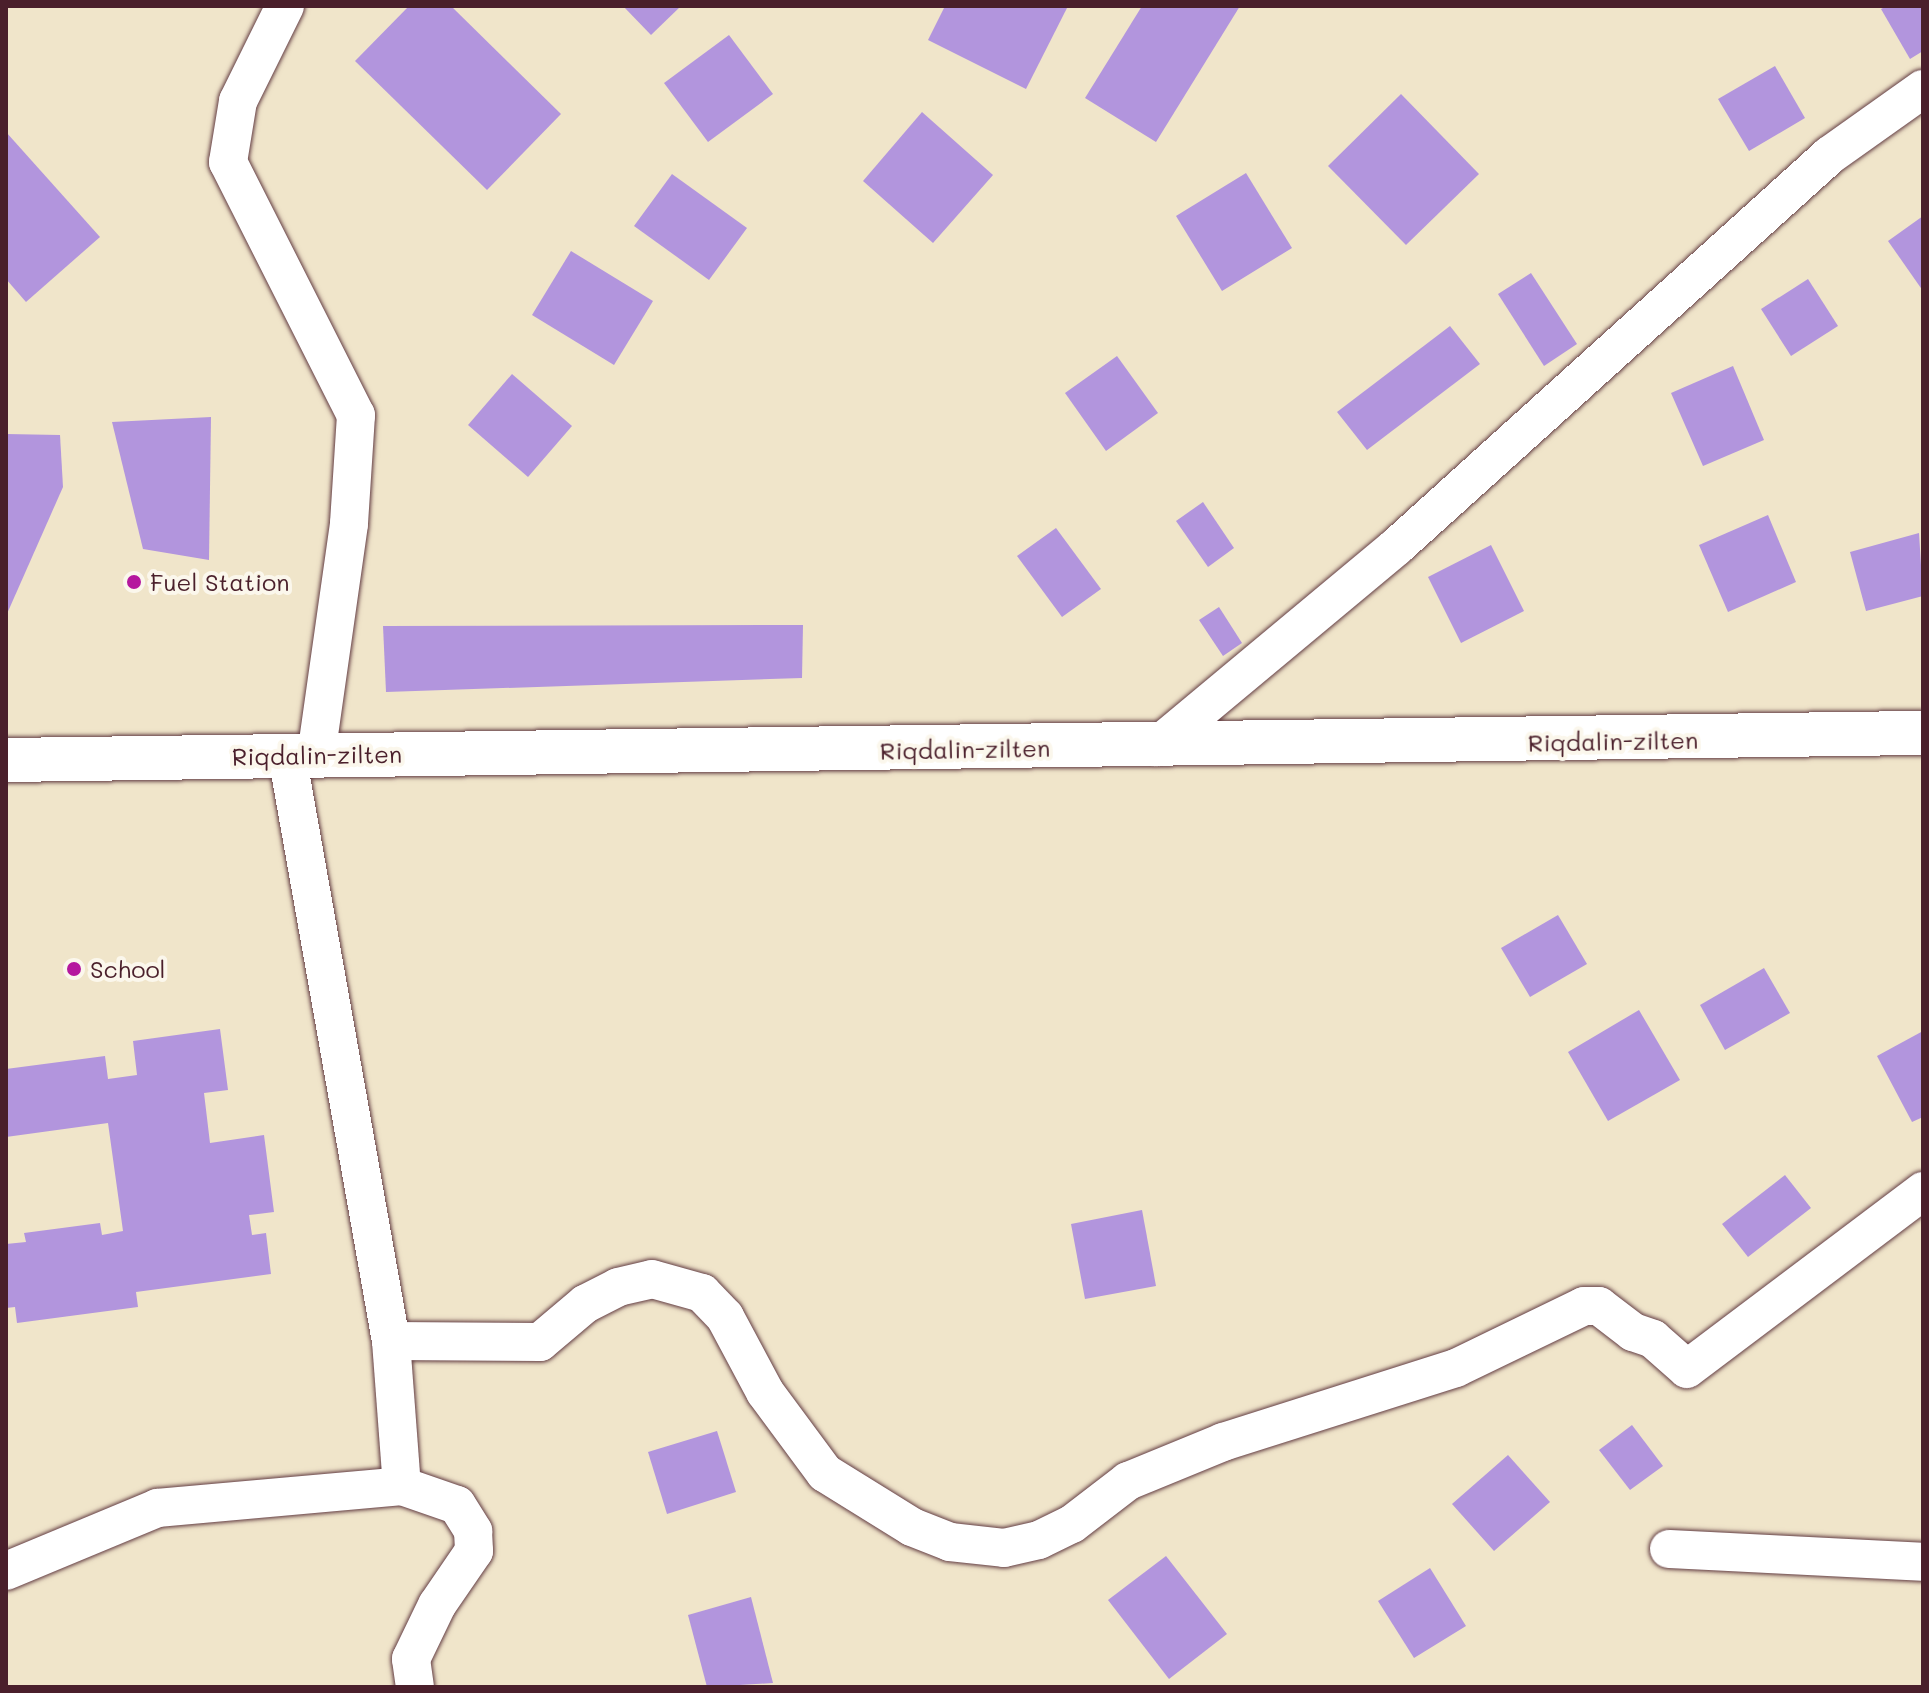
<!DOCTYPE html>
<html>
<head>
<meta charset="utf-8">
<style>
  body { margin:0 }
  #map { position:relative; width:1929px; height:1693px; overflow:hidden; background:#f0e5ca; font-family:Mali,sans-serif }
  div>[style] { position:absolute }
  .building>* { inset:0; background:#b295dd }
  .roads { filter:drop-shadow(0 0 2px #633d43) drop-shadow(0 0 2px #633d43) }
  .minor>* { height:38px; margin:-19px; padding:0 19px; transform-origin:19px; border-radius:19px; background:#fff }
  .primary>* { height:44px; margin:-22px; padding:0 22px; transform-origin:22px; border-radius:22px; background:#fff }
  .dots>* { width:22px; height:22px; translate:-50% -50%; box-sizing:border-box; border:4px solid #fbf7ec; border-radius:50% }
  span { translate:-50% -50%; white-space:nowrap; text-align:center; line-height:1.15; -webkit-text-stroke:8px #fbf7ec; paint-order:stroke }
  .poi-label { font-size:24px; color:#4a1f2b }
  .left { translate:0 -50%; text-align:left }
  .street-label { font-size:24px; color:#4a1f2b }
  .frame { position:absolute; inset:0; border:8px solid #4a1f2b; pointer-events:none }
</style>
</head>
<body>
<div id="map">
  <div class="building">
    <div style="clip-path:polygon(409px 6px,451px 6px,561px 114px,487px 190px,355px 61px)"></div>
    <div style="clip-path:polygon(623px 6px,681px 6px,651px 35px)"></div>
    <div style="clip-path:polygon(945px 6px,1068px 6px,1026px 89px,928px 40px)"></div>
    <div style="clip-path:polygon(1142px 6px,1240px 6px,1156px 142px,1085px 98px)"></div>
    <div style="clip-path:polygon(1887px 6px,1923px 6px,1923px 51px,1910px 59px,1881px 9px)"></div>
    <div style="clip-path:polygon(729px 35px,773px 94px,708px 142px,664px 83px)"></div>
    <div style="clip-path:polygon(1775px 66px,1805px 118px,1749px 151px,1718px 99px)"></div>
    <div style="clip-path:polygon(1401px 94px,1479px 174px,1406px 245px,1328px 166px)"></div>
    <div style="clip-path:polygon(922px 112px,993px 175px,933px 243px,863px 181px)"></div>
    <div style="clip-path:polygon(6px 132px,100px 237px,26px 302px,6px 279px)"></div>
    <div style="clip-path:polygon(1246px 173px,1292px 248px,1222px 291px,1176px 216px)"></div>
    <div style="clip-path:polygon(672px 174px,747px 228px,709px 280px,634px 226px)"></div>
    <div style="clip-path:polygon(1923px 216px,1923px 291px,1888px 241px)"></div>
    <div style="clip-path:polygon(571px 251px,653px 301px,614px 365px,532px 315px)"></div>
    <div style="clip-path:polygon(1531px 273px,1577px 344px,1544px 366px,1498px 294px)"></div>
    <div style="clip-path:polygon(1808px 279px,1838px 326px,1791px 356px,1761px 309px)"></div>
    <div style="clip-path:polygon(1450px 326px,1480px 364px,1367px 450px,1337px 412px)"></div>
    <div style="clip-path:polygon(1117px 356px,1158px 413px,1106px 451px,1065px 393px)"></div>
    <div style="clip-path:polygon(1733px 366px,1764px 440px,1703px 466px,1671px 393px)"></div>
    <div style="clip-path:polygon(512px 374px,572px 426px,528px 477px,468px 425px)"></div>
    <div style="clip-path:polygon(211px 417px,209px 560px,143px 549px,112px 422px)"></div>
    <div style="clip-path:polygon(6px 434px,60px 435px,63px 487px,6px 616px)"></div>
    <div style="clip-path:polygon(1203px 502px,1234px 548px,1208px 567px,1176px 521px)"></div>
    <div style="clip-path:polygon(1768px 515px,1796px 582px,1728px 612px,1699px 545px)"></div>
    <div style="clip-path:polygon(1056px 528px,1101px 589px,1062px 617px,1017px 556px)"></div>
    <div style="clip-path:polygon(1919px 533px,1923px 596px,1866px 611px,1850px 552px)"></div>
    <div style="clip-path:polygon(1491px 545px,1524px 611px,1461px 643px,1428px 577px)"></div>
    <div style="clip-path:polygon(1219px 607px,1242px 643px,1223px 656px,1199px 620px)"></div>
    <div style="clip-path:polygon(803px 625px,802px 678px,386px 692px,383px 626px)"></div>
    <div style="clip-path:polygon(1558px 915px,1587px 964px,1530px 997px,1501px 948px)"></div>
    <div style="clip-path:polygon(1764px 968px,1790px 1013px,1725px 1050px,1700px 1005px)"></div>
    <div style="clip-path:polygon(1639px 1010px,1680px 1080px,1608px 1121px,1568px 1052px)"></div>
    <div style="clip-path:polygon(220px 1029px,228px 1090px,204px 1093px,210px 1143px,264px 1135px,274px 1212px,249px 1215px,252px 1235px,266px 1233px,271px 1274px,136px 1292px,138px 1307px,17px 1323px,15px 1307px,6px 1308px,6px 1244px,26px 1242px,24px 1233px,100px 1223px,102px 1235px,123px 1231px,108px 1123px,6px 1137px,6px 1069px,105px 1056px,108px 1079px,137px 1075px,133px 1041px)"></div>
    <div style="clip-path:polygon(1923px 1031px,1923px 1117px,1912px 1122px,1877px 1056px)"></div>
    <div style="clip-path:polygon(1785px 1175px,1811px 1208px,1748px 1257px,1722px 1224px)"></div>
    <div style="clip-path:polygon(1142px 1210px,1156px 1286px,1085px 1299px,1071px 1224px)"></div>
    <div style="clip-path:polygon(1632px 1425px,1663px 1466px,1630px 1490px,1599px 1450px)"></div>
    <div style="clip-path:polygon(717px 1431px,736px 1492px,667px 1514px,648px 1452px)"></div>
    <div style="clip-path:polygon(1508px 1455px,1550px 1502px,1494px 1551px,1452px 1504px)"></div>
    <div style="clip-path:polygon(1166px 1556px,1227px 1634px,1169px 1679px,1108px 1600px)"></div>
    <div style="clip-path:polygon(1430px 1568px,1466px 1626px,1414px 1658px,1378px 1601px)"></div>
    <div style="clip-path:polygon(751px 1597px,773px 1683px,707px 1687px,688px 1615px)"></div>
  </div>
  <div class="roads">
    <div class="minor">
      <div style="left:285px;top:6px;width:106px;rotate:116.3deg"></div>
      <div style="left:238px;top:101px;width:62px;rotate:99.3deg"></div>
      <div style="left:228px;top:162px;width:284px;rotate:63.2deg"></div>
      <div style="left:356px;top:415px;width:109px;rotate:93.7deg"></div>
      <div style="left:349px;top:524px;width:233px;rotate:98.1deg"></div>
      <div style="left:1156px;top:747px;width:312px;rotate:-39.8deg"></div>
      <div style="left:1396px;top:547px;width:585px;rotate:-42.09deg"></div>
      <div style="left:1830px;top:155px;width:114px;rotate:-35.4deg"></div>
      <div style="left:287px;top:755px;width:595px;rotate:79.94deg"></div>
      <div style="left:391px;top:1341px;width:145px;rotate:85.7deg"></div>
      <div style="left:391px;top:1341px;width:149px;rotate:0.4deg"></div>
      <div style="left:540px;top:1342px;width:59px;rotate:-40.2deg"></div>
      <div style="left:585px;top:1304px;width:37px;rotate:-27deg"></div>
      <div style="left:618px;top:1287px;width:35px;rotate:-13deg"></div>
      <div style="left:652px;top:1279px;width:52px;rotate:15.6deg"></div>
      <div style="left:702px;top:1293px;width:33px;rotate:46deg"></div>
      <div style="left:725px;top:1317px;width:85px;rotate:61.9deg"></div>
      <div style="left:765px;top:1392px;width:101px;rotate:53.5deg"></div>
      <div style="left:825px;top:1473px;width:102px;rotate:31.8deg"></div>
      <div style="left:912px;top:1527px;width:41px;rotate:21.5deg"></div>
      <div style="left:950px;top:1542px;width:54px;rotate:6.3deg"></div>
      <div style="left:1004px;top:1548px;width:36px;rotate:-13deg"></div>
      <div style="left:1039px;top:1540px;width:37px;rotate:-26deg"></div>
      <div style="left:1072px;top:1524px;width:71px;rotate:-37.5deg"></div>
      <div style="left:1128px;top:1481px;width:103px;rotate:-22.3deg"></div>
      <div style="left:1223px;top:1442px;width:244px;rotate:-17.6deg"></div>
      <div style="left:1456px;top:1368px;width:142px;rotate:-25.8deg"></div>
      <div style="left:1584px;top:1306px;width:15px"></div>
      <div style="left:1599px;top:1306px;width:43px;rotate:37.4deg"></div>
      <div style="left:1633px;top:1332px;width:21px;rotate:19deg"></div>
      <div style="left:1653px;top:1339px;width:45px;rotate:41.4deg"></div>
      <div style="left:1687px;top:1369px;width:296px;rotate:-37deg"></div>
      <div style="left:1669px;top:1549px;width:254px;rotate:2.9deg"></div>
      <div style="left:6px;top:1571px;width:164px;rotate:-22.6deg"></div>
      <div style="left:157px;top:1508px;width:246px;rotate:-5.1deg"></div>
      <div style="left:402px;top:1486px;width:58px;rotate:19.1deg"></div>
      <div style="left:457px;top:1505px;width:31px;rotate:58deg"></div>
      <div style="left:473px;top:1531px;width:20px;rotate:87deg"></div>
      <div style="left:474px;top:1551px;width:65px;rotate:124.4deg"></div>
      <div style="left:437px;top:1605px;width:60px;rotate:115.7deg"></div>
      <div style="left:411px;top:1659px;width:28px;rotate:82deg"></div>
    </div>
    <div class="primary">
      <div style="left:6px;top:760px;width:1917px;rotate:-0.81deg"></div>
    </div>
  </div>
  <div class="dots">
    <div style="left:134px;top:582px;background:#b5179e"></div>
    <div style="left:74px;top:969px;background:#b5179e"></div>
  </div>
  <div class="poi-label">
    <span class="left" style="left:150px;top:582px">Fuel Station</span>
    <span class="left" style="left:90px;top:969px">School</span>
  </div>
  <div class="street-label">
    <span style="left:1613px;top:741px;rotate:-1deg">Riqdalin-zilten</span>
    <span style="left:965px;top:749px;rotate:-1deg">Riqdalin-zilten</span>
    <span style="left:317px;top:755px;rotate:-1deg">Riqdalin-zilten</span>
  </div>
  <div class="frame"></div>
</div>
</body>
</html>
